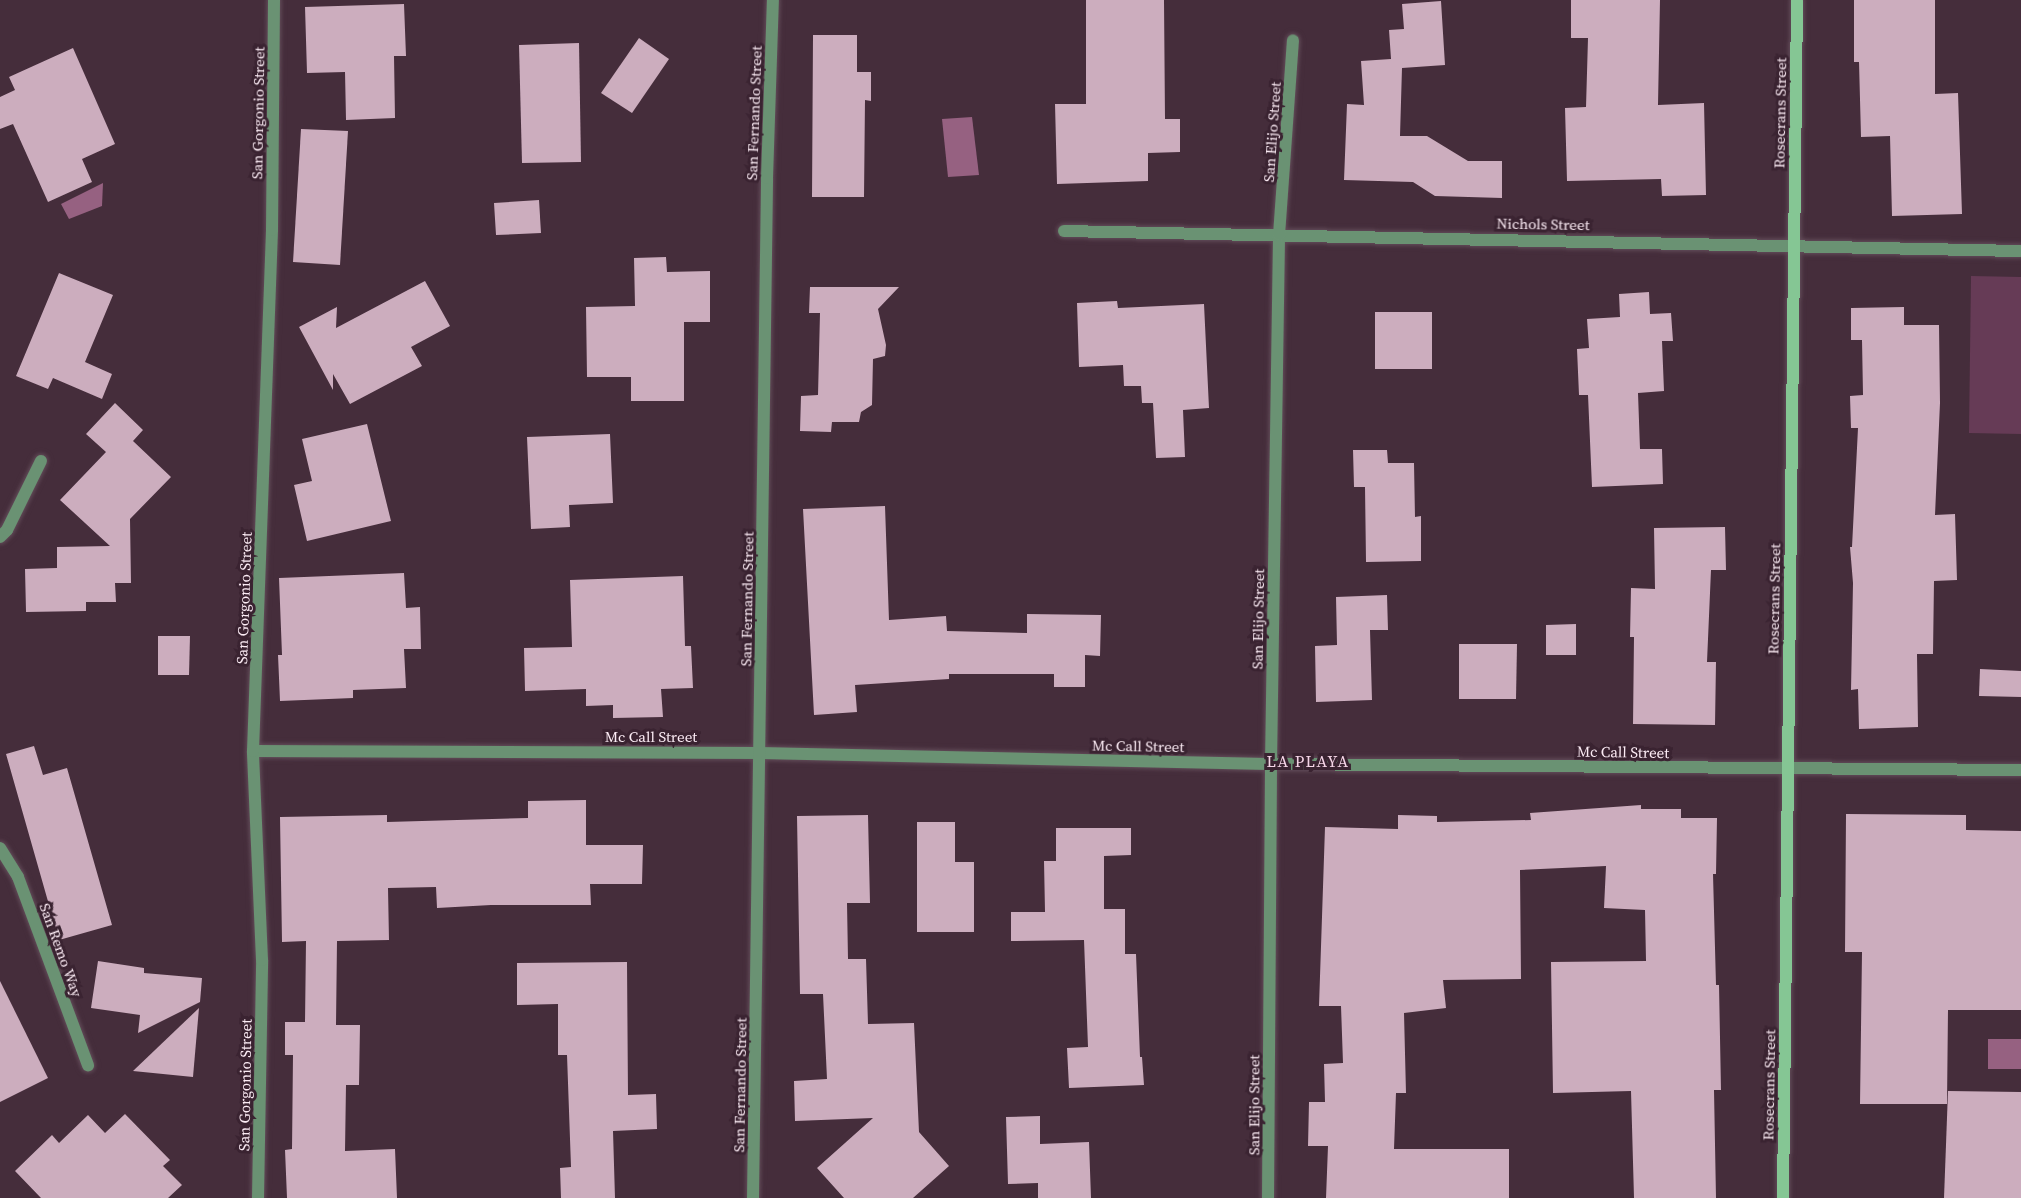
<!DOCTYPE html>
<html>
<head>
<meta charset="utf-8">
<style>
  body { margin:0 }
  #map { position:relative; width:2021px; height:1198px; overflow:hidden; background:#452d3b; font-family:"Source Serif 4",serif }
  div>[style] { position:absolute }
  .green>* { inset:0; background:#663b56 }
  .water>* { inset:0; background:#966181 }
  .building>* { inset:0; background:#ccadbe }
  .roads { filter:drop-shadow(0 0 2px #624c59) drop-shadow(0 0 2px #624c59) }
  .street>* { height:12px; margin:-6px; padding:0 6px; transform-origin:6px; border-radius:6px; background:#6a9273 }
  .secondary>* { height:12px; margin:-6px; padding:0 6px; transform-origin:6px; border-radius:6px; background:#85c694 }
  span { translate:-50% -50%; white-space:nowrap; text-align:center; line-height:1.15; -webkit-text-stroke:6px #3a2331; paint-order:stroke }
  .street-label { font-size:15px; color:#fcecf5 }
  .neighbourhood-label { font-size:16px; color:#f5d5e7; letter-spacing:1.5px }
</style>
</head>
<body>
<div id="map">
  <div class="green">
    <div style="clip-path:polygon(1971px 276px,2021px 277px,2021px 434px,1969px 433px)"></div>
  </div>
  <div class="water">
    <div style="clip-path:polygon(972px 117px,979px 175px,948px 177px,942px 119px)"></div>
    <div style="clip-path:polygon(103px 183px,102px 206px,69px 219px,61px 204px)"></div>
    <div style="clip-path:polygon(1988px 1039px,2021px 1039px,2021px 1069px,1988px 1069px)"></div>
  </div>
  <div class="building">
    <div style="clip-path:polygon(1086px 0,1164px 0,1165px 119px,1180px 119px,1180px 152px,1148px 153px,1148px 181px,1057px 184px,1055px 104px,1086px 104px)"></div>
    <div style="clip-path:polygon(1571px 0,1660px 0,1658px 105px,1704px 103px,1706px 195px,1662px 196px,1661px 179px,1567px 181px,1565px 108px,1586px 107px,1588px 38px,1571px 38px)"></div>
    <div style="clip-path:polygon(1854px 0,1935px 0,1935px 94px,1958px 93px,1962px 214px,1892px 216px,1890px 136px,1861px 137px,1859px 62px,1854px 62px)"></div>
    <div style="clip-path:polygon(1441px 1px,1445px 65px,1402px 68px,1400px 136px,1427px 136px,1468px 161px,1502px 161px,1502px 198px,1435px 196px,1413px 182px,1344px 180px,1347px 104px,1364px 105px,1361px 61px,1391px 59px,1389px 30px,1404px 29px,1402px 4px)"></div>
    <div style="clip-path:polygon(404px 4px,406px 56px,394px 56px,395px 118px,346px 120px,345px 72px,307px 73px,305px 7px)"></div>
    <div style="clip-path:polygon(813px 35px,857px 35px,857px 72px,871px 72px,871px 101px,865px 100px,864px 197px,812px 197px)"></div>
    <div style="clip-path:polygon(639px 38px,669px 59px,632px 113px,601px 93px)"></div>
    <div style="clip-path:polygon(579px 43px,581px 162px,522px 163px,519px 45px)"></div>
    <div style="clip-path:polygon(73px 48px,115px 144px,82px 159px,92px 182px,48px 202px,13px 124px,0 129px,0 97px,15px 90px,9px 77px)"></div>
    <div style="clip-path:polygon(301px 129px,348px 131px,340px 265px,293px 262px)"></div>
    <div style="clip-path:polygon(539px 200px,541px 233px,496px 235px,494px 203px)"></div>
    <div style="clip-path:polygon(666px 257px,667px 272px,710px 271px,710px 322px,684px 322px,684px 401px,631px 401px,631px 377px,587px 377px,586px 307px,635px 306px,634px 258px)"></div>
    <div style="clip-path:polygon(59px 273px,113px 295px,85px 362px,112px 374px,102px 399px,53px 378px,48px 389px,16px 376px)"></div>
    <div style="clip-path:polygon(425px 281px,450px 326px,411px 347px,422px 366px,350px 404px,333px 374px,333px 390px,299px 327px,337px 307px,336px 328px)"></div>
    <div style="clip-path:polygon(810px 287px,899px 287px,878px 309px,886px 345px,885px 356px,873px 359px,872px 405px,861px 412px,859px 422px,832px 422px,831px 432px,800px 431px,801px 396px,818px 395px,820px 313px,809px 313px)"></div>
    <div style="clip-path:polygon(1649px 292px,1650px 314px,1671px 313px,1673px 341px,1662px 341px,1664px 391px,1638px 393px,1640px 449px,1662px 449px,1663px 484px,1592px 487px,1588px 395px,1579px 395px,1577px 349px,1589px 348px,1587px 319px,1620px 317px,1619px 294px)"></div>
    <div style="clip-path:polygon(1117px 301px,1118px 308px,1204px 304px,1209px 408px,1183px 410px,1185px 457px,1156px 458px,1153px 403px,1142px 403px,1141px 386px,1124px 386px,1123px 365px,1079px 367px,1077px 303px)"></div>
    <div style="clip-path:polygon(1904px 307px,1904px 325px,1939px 325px,1940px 403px,1935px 515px,1955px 514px,1957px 580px,1934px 581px,1933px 654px,1917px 654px,1918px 727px,1859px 729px,1858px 689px,1851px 690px,1853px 583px,1850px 547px,1852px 547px,1858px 428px,1851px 428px,1850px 396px,1863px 395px,1862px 340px,1851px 340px,1851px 308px)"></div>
    <div style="clip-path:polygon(1375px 312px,1432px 312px,1432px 369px,1375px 369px)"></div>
    <div style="clip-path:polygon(115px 403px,143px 430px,133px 441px,171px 477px,130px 519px,131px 583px,115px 583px,116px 602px,86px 602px,86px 611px,26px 612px,25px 569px,57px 568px,57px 547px,110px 546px,60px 500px,106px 452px,86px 434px)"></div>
    <div style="clip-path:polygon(367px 424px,391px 521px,307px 541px,294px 485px,312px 481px,302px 439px)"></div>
    <div style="clip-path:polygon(610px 434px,613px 503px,569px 505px,570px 527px,531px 529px,527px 437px)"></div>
    <div style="clip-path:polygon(1353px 450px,1387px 450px,1388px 463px,1414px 463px,1415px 517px,1421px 516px,1421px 561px,1366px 562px,1365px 487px,1354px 487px)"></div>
    <div style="clip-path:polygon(885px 506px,889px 620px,946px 616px,947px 631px,1027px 633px,1027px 614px,1101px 615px,1100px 656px,1085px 655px,1085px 687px,1054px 687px,1054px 674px,949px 674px,949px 679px,855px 685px,857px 712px,814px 715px,803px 509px)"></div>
    <div style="clip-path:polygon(1725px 527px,1726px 570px,1711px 570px,1707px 662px,1716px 662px,1715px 725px,1633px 724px,1634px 637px,1630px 637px,1631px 588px,1655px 589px,1654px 528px)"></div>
    <div style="clip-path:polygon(404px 573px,406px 608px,420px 607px,421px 649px,404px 649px,406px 688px,353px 690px,353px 698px,280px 701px,278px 655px,282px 655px,279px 578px)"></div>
    <div style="clip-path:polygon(683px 576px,685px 646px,691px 646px,693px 688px,661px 689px,663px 717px,613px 718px,613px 705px,586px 706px,586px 689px,525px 691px,524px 648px,572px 647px,570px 580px)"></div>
    <div style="clip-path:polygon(1387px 595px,1388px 630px,1370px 630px,1372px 700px,1316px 702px,1315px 646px,1337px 645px,1336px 597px)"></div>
    <div style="clip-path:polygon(1576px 624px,1576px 655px,1546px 655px,1546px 625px)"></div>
    <div style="clip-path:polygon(158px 636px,190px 636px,189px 675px,158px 675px)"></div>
    <div style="clip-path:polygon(1459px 644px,1517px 644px,1516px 699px,1459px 699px)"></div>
    <div style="clip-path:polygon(1980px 669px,2021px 671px,2021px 697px,1979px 696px)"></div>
    <div style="clip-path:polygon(34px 746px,43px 775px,67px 768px,112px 925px,59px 940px,6px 754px)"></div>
    <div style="clip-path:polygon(586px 800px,586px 845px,643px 845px,642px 884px,590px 884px,591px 905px,491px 905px,437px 908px,436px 887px,388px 888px,389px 940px,337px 941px,336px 1025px,360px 1025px,359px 1085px,346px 1085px,345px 1151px,395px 1149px,397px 1198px,287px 1198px,285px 1150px,292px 1149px,293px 1055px,285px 1055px,285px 1022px,305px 1022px,306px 941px,282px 942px,280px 817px,387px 815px,387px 822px,528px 818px,528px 801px)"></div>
    <div style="clip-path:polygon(1641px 805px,1641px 809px,1681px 809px,1681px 818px,1717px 818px,1716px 874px,1713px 874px,1716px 985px,1719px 985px,1721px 1090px,1714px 1090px,1716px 1198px,1634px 1198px,1631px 1091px,1553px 1093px,1551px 962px,1646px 961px,1645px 910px,1604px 908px,1606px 866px,1520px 870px,1521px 979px,1443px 980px,1446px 1008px,1404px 1013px,1406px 1093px,1396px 1093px,1394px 1149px,1509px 1149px,1509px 1198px,1326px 1198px,1328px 1146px,1308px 1146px,1309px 1102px,1325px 1102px,1324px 1064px,1343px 1063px,1341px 1006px,1319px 1006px,1325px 827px,1398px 829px,1398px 815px,1437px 816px,1437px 822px,1531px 820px,1530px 813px)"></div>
    <div style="clip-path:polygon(1846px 814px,1966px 815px,1966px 830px,2021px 831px,2021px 1010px,1948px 1010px,1947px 1104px,1860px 1104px,1862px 952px,1845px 952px)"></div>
    <div style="clip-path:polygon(868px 815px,870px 903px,847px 903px,848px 959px,866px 959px,868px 1024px,914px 1023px,919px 1132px,949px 1166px,913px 1198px,844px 1198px,817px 1168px,873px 1118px,795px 1121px,794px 1081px,827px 1079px,823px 994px,800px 994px,797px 816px)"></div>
    <div style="clip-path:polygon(917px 822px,955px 822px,955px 862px,974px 862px,974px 932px,917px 932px)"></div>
    <div style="clip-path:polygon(1056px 828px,1131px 828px,1131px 855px,1104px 856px,1104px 909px,1125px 909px,1125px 954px,1136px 954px,1140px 1057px,1142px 1057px,1144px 1085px,1069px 1088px,1067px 1048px,1088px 1047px,1084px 940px,1011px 941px,1011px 912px,1045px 912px,1044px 861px,1056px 861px)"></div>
    <div style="clip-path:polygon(98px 961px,144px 968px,144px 973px,202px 978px,200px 1002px,138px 1033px,140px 1015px,91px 1008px)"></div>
    <div style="clip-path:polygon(627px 962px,628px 1095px,656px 1094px,657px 1129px,613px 1131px,615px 1198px,561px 1198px,560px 1168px,571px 1167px,567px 1055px,558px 1055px,558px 1004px,517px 1005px,517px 963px)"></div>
    <div style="clip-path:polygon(0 981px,48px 1078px,0 1102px)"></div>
    <div style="clip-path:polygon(199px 1008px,193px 1077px,133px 1071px)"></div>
    <div style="clip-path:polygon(1948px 1091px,2021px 1092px,2021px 1198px,1944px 1198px)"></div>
    <div style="clip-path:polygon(125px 1114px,170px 1160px,163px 1166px,182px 1185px,168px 1198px,41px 1198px,15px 1171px,52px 1135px,59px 1143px,88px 1115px,105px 1133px)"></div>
    <div style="clip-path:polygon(1040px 1116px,1040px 1144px,1089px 1142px,1091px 1198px,1038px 1198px,1038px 1183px,1008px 1184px,1006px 1117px)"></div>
  </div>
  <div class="roads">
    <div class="street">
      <div style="left:1064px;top:231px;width:957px;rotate:1.2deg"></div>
      <div style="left:0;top:537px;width:10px;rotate:-45deg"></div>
      <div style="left:7px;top:530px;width:77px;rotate:-63.8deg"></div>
      <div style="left:253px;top:751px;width:507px;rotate:0.23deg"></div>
      <div style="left:760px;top:753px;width:511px;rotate:1.23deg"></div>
      <div style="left:1271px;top:764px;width:750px;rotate:0.46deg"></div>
      <div style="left:0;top:848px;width:34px;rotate:58deg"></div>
      <div style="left:18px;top:877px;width:201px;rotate:69.6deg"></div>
      <div style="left:258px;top:1198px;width:238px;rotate:-89deg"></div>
      <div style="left:262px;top:960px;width:209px;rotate:-92.5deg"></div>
      <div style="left:253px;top:751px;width:521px;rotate:-87.91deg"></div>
      <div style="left:272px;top:230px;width:230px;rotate:-89.5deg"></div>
      <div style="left:753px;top:1198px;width:1020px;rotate:-89.21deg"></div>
      <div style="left:767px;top:178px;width:178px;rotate:-88.1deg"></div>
      <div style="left:1268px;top:1198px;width:434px;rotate:-89.6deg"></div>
      <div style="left:1271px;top:764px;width:529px;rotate:-89.13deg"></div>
      <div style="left:1279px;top:235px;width:195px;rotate:-85.9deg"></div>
    </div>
    <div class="secondary">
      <div style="left:1783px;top:1198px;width:1198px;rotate:-89.33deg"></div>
    </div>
  </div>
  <div class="street-label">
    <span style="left:258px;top:113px;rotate:-89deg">San Gorgonio Street</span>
    <span style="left:754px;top:113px;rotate:-88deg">San Fernando Street</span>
    <span style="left:1780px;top:113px;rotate:-89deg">Rosecrans Street</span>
    <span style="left:1272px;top:132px;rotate:-86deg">San Elijo Street</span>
    <span style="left:1543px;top:224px;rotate:1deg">Nichols Street</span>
    <span style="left:244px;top:598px;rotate:-88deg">San Gorgonio Street</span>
    <span style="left:747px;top:599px;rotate:-89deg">San Fernando Street</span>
    <span style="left:1774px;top:599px;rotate:-89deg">Rosecrans Street</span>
    <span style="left:1258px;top:619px;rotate:-89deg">San Elijo Street</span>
    <span style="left:651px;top:737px">Mc Call Street</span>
    <span style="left:1138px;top:746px;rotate:1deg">Mc Call Street</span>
    <span style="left:1623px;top:752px;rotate:1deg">Mc Call Street</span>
    <span style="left:61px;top:950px;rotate:70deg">San Remo Way</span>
    <span style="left:245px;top:1085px;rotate:-89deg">San Gorgonio Street</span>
    <span style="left:740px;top:1085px;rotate:-89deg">San Fernando Street</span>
    <span style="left:1769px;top:1085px;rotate:-89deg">Rosecrans Street</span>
    <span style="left:1254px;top:1105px;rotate:-90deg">San Elijo Street</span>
  </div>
  <div class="neighbourhood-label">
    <span style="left:1308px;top:761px">LA PLAYA</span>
  </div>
</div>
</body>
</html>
